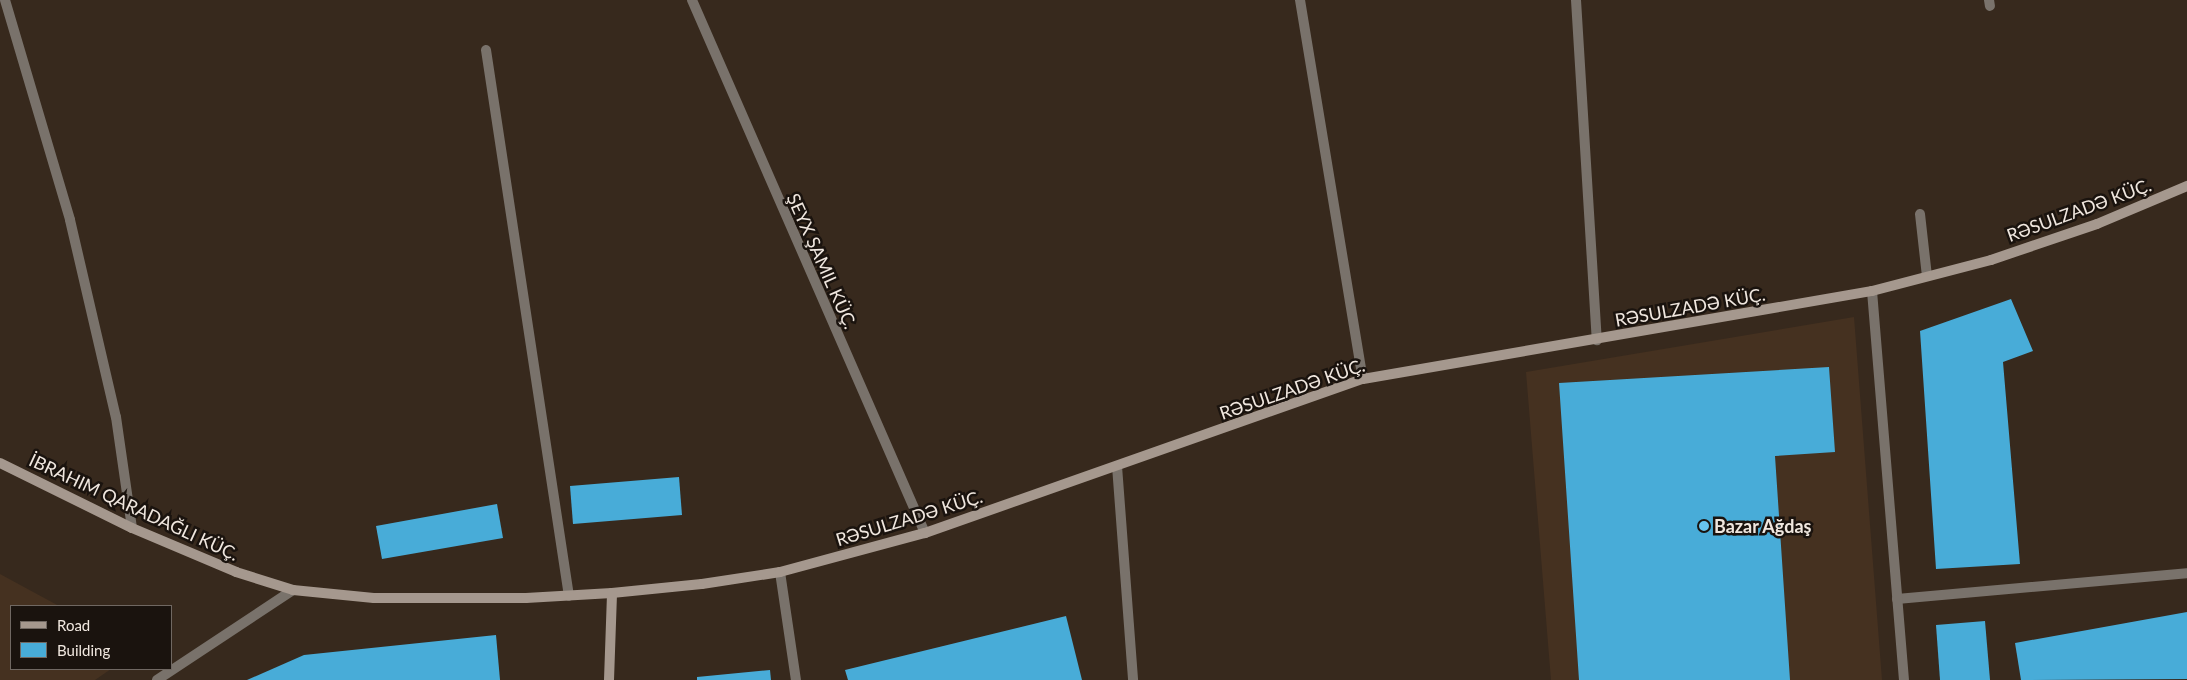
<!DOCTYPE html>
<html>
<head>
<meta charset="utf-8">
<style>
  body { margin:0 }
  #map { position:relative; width:2187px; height:680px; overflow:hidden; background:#37291d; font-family:Lato,sans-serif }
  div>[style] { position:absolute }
  .built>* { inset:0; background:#453120 }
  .building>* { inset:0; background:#48acd8 }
  .lane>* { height:10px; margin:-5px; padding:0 5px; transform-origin:5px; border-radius:5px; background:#79726b }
  .street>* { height:10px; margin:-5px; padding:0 5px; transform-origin:5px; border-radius:5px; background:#79726b }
  .secondary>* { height:10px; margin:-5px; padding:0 5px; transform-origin:5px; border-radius:5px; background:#a5988e }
  .dots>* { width:14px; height:14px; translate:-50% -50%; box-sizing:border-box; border:2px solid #1a130e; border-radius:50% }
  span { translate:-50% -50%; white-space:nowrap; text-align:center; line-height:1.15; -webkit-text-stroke:5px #1a130e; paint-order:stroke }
  .street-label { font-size:18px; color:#f0e7df }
  .poi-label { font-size:18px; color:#f0e7df; font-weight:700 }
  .left { translate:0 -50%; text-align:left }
  .legend { position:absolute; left:10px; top:605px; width:162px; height:65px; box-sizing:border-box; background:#1a130e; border:1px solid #706862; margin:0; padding:6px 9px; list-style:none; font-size:15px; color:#f0e7df }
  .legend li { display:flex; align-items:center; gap:10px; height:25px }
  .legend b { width:25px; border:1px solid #706862 }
</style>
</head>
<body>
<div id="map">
  <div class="built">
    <div style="clip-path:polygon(1854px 317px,1882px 680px,1551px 680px,1526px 372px)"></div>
    <div style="clip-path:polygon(0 574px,59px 606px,11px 606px,11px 669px,111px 669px,95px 680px,0 680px)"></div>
  </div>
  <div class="building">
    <div style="clip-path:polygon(2011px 299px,2033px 351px,2003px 362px,2020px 564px,1936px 569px,1920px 331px)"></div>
    <div style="clip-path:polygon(1829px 367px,1835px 452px,1775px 456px,1790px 680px,1579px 680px,1559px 383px)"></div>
    <div style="clip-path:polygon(679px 477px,682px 515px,573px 524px,570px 486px)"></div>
    <div style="clip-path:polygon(497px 504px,503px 538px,382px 559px,376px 526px)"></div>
    <div style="clip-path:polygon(2187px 612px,2187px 679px,2021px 680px,2015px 643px)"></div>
    <div style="clip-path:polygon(1066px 616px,1082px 680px,848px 680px,845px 670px)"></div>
    <div style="clip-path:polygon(1985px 621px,1990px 680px,1940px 680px,1936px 625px)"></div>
    <div style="clip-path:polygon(496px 635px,500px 680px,247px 680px,304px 655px)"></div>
    <div style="clip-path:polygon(770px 670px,771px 680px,697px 680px,697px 677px)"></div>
  </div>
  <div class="lane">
    <div style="left:1920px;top:214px;width:62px;rotate:83.6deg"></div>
    <div style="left:1117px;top:466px;width:215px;rotate:85.7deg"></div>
    <div style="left:780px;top:572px;width:109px;rotate:81.6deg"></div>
    <div style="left:1897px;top:599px;width:291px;rotate:-5.1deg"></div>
  </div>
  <div class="street">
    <div style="left:5px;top:0;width:229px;rotate:73.5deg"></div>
    <div style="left:70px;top:220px;width:202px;rotate:76.9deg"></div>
    <div style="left:116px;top:417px;width:112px;rotate:81.8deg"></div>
    <div style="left:692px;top:0;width:582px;rotate:66.39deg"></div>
    <div style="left:1300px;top:0;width:384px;rotate:80.6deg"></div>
    <div style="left:1576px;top:0;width:341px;rotate:86.5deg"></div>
    <div style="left:1989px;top:0;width:6px;rotate:81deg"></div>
    <div style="left:486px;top:50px;width:552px;rotate:81.36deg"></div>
    <div style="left:1872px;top:291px;width:390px;rotate:85.3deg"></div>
    <div style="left:157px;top:680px;width:163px;rotate:-33.5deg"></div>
  </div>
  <div class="secondary">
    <div style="left:0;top:463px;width:147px;rotate:26.2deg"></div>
    <div style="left:132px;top:528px;width:113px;rotate:22.9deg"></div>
    <div style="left:236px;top:572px;width:60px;rotate:17.5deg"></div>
    <div style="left:293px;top:590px;width:81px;rotate:5.6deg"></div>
    <div style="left:374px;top:598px;width:152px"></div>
    <div style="left:526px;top:598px;width:86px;rotate:-3.3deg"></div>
    <div style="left:612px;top:593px;width:90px;rotate:-5.7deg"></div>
    <div style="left:702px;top:584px;width:79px;rotate:-8.7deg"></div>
    <div style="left:780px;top:572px;width:150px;rotate:-15.1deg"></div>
    <div style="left:925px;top:533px;width:464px;rotate:-19.4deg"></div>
    <div style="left:1363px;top:379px;width:517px;rotate:-9.81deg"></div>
    <div style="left:1872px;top:291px;width:123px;rotate:-14.6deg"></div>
    <div style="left:1991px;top:260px;width:112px;rotate:-18.8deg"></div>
    <div style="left:2097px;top:224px;width:98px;rotate:-22.9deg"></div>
    <div style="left:609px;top:680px;width:87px;rotate:-88deg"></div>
  </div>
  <div class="dots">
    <div style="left:1704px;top:526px;background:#67c4ef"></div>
  </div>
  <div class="street-label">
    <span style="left:2079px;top:210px;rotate:-20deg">RƏSULZADƏ KÜÇ.</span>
    <span style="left:822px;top:261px;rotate:66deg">ŞEYX ŞAMIL KÜÇ.</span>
    <span style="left:1690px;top:307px;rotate:-10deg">RƏSULZADƏ KÜÇ.</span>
    <span style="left:1292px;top:389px;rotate:-19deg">RƏSULZADƏ KÜÇ.</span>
    <span style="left:134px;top:507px;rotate:25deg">İBRAHIM QARADAĞLI KÜÇ.</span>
    <span style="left:909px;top:518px;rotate:-17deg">RƏSULZADƏ KÜÇ.</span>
  </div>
  <div class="poi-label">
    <span class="left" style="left:1714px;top:526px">Bazar Ağdaş</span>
  </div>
  <ul class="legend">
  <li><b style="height:6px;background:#a5988e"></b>Road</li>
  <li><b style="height:14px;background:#48acd8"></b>Building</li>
  </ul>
</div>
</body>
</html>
